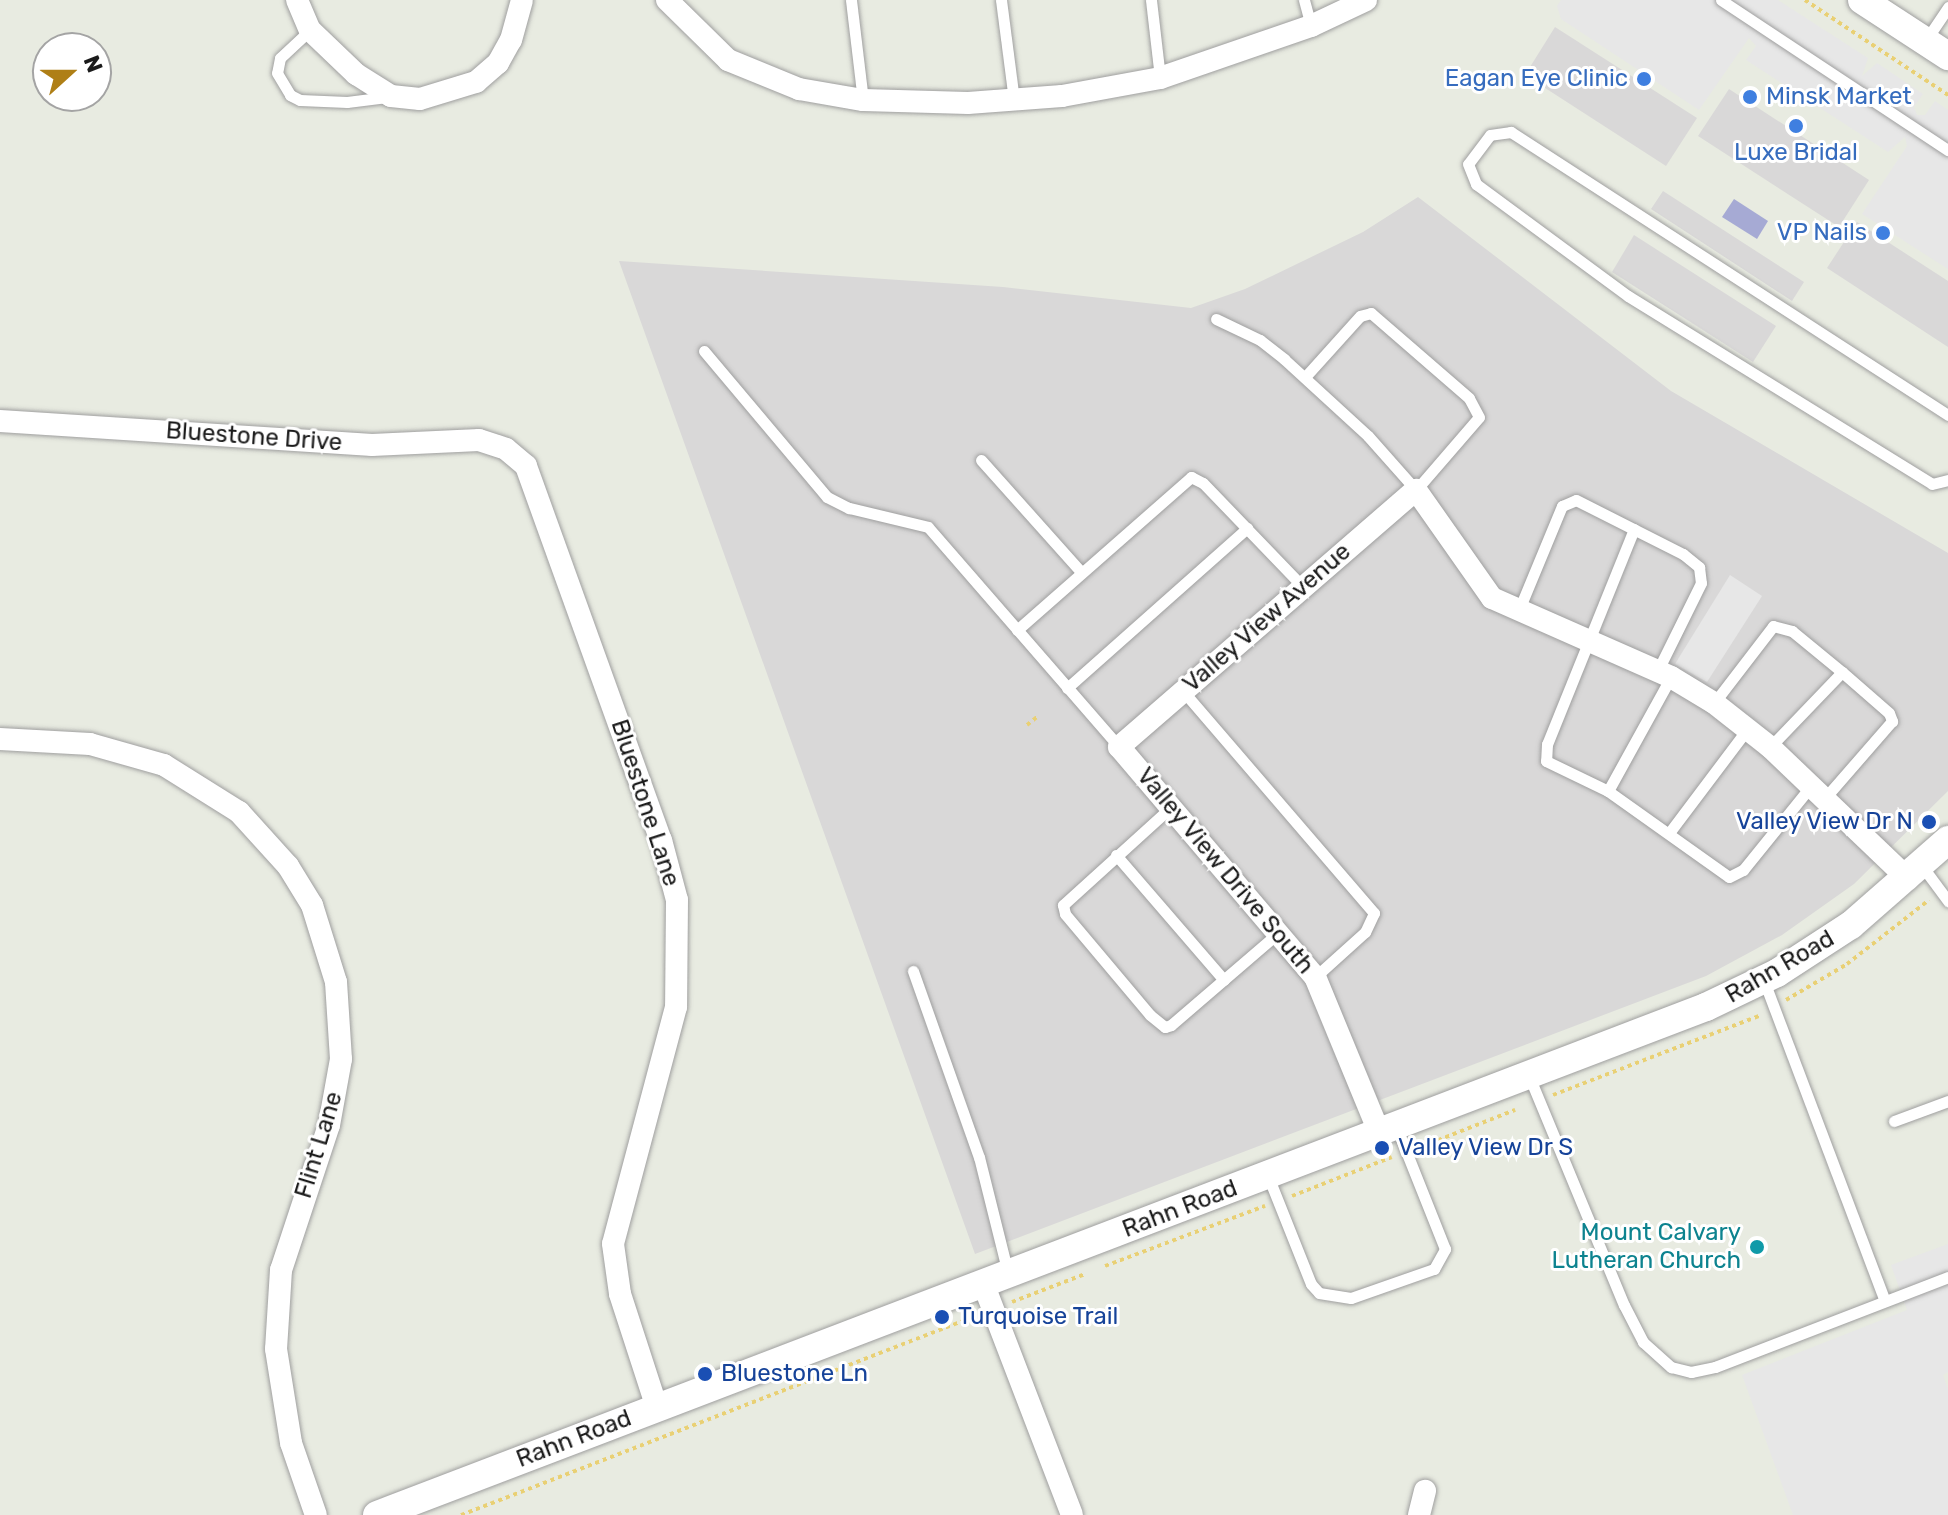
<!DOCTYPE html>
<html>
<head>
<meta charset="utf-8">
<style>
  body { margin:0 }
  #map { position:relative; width:1948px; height:1515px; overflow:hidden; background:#e8ebe1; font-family:Rubik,sans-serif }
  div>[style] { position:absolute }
  .residential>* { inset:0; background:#d9d8d8 }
  .parking>* { inset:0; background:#e7e7e7 }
  .water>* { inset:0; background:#a6aad4 }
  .path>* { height:4px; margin-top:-2px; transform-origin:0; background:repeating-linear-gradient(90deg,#e9d074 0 4px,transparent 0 8px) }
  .roads { filter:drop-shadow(0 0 2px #9f9f9f) drop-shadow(0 0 2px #9f9f9f) }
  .service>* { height:11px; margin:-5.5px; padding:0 5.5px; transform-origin:5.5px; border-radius:5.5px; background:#fff }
  .minor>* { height:22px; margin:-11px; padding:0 11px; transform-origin:11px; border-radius:11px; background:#fff }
  .tertiary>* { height:28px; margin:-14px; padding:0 14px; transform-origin:14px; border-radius:14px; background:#fff }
  .dots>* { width:22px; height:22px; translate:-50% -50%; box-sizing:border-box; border:4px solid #fff; border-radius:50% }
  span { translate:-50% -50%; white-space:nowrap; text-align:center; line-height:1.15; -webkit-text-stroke:6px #fff; paint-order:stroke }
  .shop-label { font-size:24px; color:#366cbe }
  .right { translate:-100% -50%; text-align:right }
  .left { translate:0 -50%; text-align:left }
  .street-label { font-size:24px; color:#1b1b1b }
  .transit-label { font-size:24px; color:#164399 }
  .culture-label { font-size:24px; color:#0d838f }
  .north { position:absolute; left:32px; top:32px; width:80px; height:80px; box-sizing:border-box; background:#fff; border:2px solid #a4a4a4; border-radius:50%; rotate:69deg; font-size:22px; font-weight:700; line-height:32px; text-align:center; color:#1b1b1b }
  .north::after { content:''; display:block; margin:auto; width:28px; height:36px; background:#af7f16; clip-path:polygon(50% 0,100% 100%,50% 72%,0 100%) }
</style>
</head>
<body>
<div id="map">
  <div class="residential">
    <div style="clip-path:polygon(1555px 27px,1697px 118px,1666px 166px,1525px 75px)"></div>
    <div style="clip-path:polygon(1729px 89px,1869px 180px,1839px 227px,1698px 136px)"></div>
    <div style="clip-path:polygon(1663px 191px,1804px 282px,1792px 301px,1651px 209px)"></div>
    <div style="clip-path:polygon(1418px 197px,1671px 391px,1948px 553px,1948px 791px,1854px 884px,1782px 935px,1706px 976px,975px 1254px,619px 261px,1003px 287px,1191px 308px,1245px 289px,1363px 232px)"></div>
    <div style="clip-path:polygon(1857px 222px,1948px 281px,1948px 347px,1827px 268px)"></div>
    <div style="clip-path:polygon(1634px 235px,1776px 326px,1753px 362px,1612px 272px)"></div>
  </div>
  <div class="parking">
    <div style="clip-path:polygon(1561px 0,1778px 0,1868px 58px,1862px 76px,1877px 63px,1923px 94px,1914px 107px,1917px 115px,1925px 115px,1935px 101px,1948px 110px,1948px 269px,1862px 214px,1907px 146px,1905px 137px,1888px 152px,1746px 60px,1756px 46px,1749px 38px,1699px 110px,1561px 19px,1557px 6px)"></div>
    <div style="clip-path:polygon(1730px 575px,1762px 596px,1707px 682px,1675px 664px)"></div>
    <div style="clip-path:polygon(1948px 1244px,1948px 1372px,1943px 1375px,1948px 1389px,1948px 1515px,1793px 1515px,1742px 1375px,1907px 1310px,1891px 1265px)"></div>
  </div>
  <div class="water">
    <div style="clip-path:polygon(1734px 199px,1768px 221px,1757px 239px,1722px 217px)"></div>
  </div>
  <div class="path">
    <div style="left:1805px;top:0;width:172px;rotate:33.6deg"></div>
    <div style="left:1027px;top:725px;width:14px;rotate:-39deg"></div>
    <div style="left:1786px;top:1000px;width:71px;rotate:-30.5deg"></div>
    <div style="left:1847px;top:964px;width:104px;rotate:-38deg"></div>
    <div style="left:1553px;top:1095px;width:223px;rotate:-21deg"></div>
    <div style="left:1423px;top:1146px;width:99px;rotate:-21.4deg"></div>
    <div style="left:1292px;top:1196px;width:107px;rotate:-21.3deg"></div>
    <div style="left:1105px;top:1266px;width:171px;rotate:-20.6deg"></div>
    <div style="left:1012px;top:1302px;width:78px;rotate:-21deg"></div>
    <div style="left:461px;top:1515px;width:549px;rotate:-21.14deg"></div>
  </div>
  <div class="roads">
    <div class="service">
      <div style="left:851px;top:0;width:101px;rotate:83.2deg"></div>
      <div style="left:1001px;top:0;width:101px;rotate:82.6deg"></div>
      <div style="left:1151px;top:0;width:79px;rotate:83.4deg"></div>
      <div style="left:1304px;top:0;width:27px;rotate:75deg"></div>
      <div style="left:1721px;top:0;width:272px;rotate:33.5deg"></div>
      <div style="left:310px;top:30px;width:41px;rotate:137deg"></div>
      <div style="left:280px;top:58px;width:15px;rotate:101deg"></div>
      <div style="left:277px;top:73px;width:26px;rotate:59deg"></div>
      <div style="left:290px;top:95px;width:11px;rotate:27deg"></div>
      <div style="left:300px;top:100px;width:47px;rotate:2.4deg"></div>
      <div style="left:347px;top:102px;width:40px;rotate:-7.1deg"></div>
      <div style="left:1926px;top:40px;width:40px;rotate:-56deg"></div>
      <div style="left:1216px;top:319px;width:49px;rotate:25.5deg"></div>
      <div style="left:1260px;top:340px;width:31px;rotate:38deg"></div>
      <div style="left:1284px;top:359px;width:114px;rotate:42.5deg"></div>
      <div style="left:1368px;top:436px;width:72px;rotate:48.4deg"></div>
      <div style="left:1416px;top:490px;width:96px;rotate:-49.2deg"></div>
      <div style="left:1479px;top:417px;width:21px;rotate:-118deg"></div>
      <div style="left:1469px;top:398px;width:130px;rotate:-139.1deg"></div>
      <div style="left:1371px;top:313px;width:11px;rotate:165deg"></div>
      <div style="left:1360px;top:316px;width:82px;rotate:132deg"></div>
      <div style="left:704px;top:351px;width:191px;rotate:49.9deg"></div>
      <div style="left:827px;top:497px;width:25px;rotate:27deg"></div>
      <div style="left:849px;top:508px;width:81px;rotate:13.5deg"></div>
      <div style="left:928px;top:527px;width:291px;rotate:49deg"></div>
      <div style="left:1948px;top:415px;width:521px;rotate:-147.07deg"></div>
      <div style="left:1511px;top:132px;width:21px;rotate:172deg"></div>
      <div style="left:1490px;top:135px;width:36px;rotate:127deg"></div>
      <div style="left:1468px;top:164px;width:22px;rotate:68deg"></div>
      <div style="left:1476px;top:184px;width:189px;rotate:36.4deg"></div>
      <div style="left:1628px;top:296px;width:357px;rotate:31.7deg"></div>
      <div style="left:1932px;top:484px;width:16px;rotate:-14deg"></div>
      <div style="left:981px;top:460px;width:150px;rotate:48.2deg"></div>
      <div style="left:1634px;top:529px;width:232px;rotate:112deg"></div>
      <div style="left:1547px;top:744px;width:17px;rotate:93deg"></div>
      <div style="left:1546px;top:761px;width:69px;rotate:25.8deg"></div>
      <div style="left:1608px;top:791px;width:148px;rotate:35.4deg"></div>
      <div style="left:1729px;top:877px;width:16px;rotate:-27deg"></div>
      <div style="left:1743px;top:870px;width:108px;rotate:-51deg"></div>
      <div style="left:1518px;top:612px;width:115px;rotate:-67.5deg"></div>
      <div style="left:1562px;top:506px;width:15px;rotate:-23deg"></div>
      <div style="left:1576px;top:500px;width:120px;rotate:26.8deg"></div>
      <div style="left:1683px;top:554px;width:21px;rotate:39deg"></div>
      <div style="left:1699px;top:567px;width:16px;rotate:83deg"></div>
      <div style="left:1701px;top:583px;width:99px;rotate:116.3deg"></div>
      <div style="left:1017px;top:630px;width:232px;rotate:-41.3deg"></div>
      <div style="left:1191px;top:477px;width:13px;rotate:27deg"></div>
      <div style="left:1203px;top:483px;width:144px;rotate:46.1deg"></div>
      <div style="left:1067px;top:688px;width:241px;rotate:-41.6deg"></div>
      <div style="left:1183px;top:691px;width:293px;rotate:49.3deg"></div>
      <div style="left:1374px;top:913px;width:21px;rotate:115deg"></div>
      <div style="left:1365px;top:932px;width:67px;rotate:138deg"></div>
      <div style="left:1714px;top:703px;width:97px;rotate:-52.5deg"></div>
      <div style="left:1773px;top:626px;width:20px;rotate:15deg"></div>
      <div style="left:1792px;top:631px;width:65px;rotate:39.4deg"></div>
      <div style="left:1842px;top:672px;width:62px;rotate:41.1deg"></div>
      <div style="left:1889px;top:713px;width:9px;rotate:69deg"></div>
      <div style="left:1892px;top:721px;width:102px;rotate:131deg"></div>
      <div style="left:1770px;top:747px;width:104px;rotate:-46.2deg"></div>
      <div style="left:1608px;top:791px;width:130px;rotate:-61.1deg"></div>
      <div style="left:1171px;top:807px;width:146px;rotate:137.8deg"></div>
      <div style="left:1063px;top:905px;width:9px;rotate:77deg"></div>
      <div style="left:1065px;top:914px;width:132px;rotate:49.9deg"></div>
      <div style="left:1150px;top:1015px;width:19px;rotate:39deg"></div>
      <div style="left:1165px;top:1027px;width:6px;rotate:-18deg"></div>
      <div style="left:1171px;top:1025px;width:141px;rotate:-40.7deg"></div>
      <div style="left:1669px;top:833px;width:131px;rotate:-53deg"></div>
      <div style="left:1116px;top:855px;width:165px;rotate:49.2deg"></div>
      <div style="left:1922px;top:866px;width:44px;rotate:53.4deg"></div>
      <div style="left:913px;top:971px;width:197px;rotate:70.5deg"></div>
      <div style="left:979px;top:1157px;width:120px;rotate:76deg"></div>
      <div style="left:1764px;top:981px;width:340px;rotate:69.3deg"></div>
      <div style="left:1529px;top:1076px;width:248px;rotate:67.5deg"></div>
      <div style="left:1624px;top:1305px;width:42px;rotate:62.8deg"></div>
      <div style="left:1643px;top:1342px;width:38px;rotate:42deg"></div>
      <div style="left:1671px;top:1367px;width:21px;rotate:14deg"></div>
      <div style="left:1691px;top:1372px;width:25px;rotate:-12deg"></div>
      <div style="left:1715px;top:1367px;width:250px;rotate:-21.1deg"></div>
      <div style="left:1894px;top:1121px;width:58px;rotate:-20.3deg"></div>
      <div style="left:1268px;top:1176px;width:116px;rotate:68.3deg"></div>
      <div style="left:1311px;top:1284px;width:12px;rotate:48deg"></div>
      <div style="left:1319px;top:1293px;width:32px;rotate:9deg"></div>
      <div style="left:1351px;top:1298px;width:88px;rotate:-19.3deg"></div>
      <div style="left:1434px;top:1269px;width:23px;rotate:-61deg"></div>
      <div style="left:1445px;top:1249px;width:132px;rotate:-111.7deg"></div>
    </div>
    <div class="minor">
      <div style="left:297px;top:0;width:33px;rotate:67deg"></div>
      <div style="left:310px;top:30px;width:64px;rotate:43.7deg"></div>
      <div style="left:356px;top:74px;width:41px;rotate:32.2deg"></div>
      <div style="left:391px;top:96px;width:29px;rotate:6deg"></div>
      <div style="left:420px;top:99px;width:59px;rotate:-16.9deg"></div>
      <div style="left:476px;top:82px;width:29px;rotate:-41deg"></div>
      <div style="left:498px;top:63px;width:26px;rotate:-61deg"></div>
      <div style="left:511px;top:40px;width:41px;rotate:-74.6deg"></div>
      <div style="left:667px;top:0;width:86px;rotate:44.5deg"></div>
      <div style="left:728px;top:60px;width:77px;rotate:22.2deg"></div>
      <div style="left:799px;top:89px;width:65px;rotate:9.8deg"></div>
      <div style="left:863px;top:100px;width:105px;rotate:1.6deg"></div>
      <div style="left:968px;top:103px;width:94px;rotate:-4.3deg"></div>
      <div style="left:1062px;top:96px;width:100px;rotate:-10.4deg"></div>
      <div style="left:1160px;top:78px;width:160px;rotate:-19deg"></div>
      <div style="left:1311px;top:26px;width:61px;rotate:-25.3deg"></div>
      <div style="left:0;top:421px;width:373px;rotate:3.7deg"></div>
      <div style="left:372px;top:445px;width:107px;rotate:-2.7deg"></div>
      <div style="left:479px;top:440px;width:28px;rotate:18deg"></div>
      <div style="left:506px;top:449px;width:26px;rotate:40deg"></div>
      <div style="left:526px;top:466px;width:398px;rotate:70.2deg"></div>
      <div style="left:661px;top:840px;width:62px;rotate:75.1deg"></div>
      <div style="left:677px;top:900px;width:107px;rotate:90.5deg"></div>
      <div style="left:676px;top:1007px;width:245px;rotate:104.9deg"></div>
      <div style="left:613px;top:1244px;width:50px;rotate:82deg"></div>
      <div style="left:620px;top:1294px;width:120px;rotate:72deg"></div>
      <div style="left:0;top:739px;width:90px;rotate:3.2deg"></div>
      <div style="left:90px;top:744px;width:77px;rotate:15.8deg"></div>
      <div style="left:164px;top:765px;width:89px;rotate:32.1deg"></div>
      <div style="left:239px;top:812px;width:73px;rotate:47.8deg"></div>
      <div style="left:288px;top:866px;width:46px;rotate:58.4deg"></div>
      <div style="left:312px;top:905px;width:81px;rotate:72.7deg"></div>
      <div style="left:336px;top:982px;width:77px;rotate:86.3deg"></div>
      <div style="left:341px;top:1059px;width:67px;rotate:100.3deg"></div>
      <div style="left:329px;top:1125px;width:153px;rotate:108.3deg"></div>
      <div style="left:281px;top:1270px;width:79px;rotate:93.6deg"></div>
      <div style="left:276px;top:1349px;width:95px;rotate:80.9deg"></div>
      <div style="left:291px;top:1443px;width:76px;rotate:70.9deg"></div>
      <div style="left:1379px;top:1132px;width:168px;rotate:-112.4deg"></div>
      <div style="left:1315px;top:977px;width:302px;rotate:-130.4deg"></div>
      <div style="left:1119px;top:747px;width:393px;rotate:-40.9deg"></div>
      <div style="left:1416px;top:490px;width:132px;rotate:54.9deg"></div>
      <div style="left:1492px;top:598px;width:196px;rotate:23.8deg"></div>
      <div style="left:1671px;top:677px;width:50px;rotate:31.2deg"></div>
      <div style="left:1714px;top:703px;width:71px;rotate:38.2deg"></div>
      <div style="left:1770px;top:747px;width:191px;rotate:43.7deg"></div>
      <div style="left:983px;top:1283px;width:248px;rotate:69deg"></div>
      <div style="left:1419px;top:1515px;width:25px;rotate:-76deg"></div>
    </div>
    <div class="tertiary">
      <div style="left:1862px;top:0;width:103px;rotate:33.1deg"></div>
      <div style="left:377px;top:1515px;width:1423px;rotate:-20.92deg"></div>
      <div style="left:1706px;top:1007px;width:79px;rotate:-25.6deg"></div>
      <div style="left:1777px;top:973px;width:88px;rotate:-33deg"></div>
      <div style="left:1851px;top:925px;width:129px;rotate:-41.2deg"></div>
    </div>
  </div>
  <div class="dots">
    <div style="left:1644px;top:79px;background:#3f7fe0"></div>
    <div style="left:1750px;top:97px;background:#3f7fe0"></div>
    <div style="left:1796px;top:126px;background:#3f7fe0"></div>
    <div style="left:1883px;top:233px;background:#3f7fe0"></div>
    <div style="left:1929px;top:822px;background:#1a4fb4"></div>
    <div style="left:1382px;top:1148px;background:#1a4fb4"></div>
    <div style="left:1757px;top:1247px;background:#0f9aa8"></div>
    <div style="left:942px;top:1317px;background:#1a4fb4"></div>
    <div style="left:705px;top:1374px;background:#1a4fb4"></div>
  </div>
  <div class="shop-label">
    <span class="right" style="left:1628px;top:79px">Eagan Eye Clinic</span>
    <span class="left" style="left:1766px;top:97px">Minsk Market</span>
    <span style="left:1796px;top:153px">Luxe Bridal</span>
    <span class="right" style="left:1867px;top:233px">VP Nails</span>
  </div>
  <div class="street-label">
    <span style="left:254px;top:437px;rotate:4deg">Bluestone Drive</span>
    <span style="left:1267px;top:618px;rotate:-41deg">Valley View Avenue</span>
    <span style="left:645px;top:803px;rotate:72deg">Bluestone Lane</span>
    <span style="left:1225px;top:871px;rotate:50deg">Valley View Drive South</span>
    <span style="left:1780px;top:967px;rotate:-30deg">Rahn Road</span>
    <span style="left:319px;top:1145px;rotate:-73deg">Flint Lane</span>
    <span style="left:1180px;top:1209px;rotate:-21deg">Rahn Road</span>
    <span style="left:574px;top:1439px;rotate:-21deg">Rahn Road</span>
  </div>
  <div class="transit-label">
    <span class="right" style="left:1913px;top:822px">Valley View Dr N</span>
    <span class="left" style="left:1398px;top:1148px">Valley View Dr S</span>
    <span class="left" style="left:958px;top:1317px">Turquoise Trail</span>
    <span class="left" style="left:721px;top:1374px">Bluestone Ln</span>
  </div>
  <div class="culture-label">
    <span class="right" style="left:1741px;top:1247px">Mount Calvary<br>Lutheran Church</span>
  </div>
  <div class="north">N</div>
</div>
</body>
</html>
